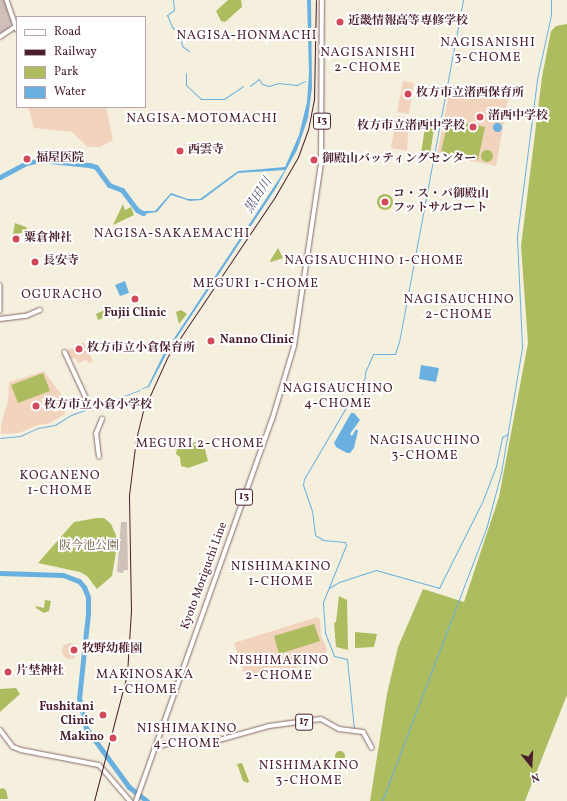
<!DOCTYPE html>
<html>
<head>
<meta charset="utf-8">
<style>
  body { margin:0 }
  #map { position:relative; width:567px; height:801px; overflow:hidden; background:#f5f0de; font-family:Vollkorn,"Noto Serif JP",serif }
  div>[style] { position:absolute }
  .built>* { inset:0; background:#f2d4be }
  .round { border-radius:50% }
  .industrial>* { inset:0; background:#cfc0ba }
  .green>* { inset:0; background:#acbc5f }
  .water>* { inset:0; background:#69b0e0 }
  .stream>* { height:1px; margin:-0.5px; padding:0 0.5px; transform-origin:0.5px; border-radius:0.5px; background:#69b0e0 }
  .river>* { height:5px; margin:-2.5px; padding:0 2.5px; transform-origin:2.5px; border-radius:2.5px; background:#69b0e0 }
  .roads { filter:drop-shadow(0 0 1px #86686a) drop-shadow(0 0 1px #86686a) }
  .secondary>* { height:3.5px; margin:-1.75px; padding:0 1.75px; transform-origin:1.75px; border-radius:1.75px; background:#fff }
  .primary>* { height:4px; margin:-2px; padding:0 2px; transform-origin:2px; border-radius:2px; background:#fff }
  .rail>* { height:1px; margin:-0.5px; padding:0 0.5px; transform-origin:0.5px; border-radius:0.5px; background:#4a1f2b }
  .dots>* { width:11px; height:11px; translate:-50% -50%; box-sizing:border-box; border:2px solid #fff; border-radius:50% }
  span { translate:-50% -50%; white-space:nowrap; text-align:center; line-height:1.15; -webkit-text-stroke:4px #fff; paint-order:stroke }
  .shield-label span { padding:1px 3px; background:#fff; border:1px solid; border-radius:3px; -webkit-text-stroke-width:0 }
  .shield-label { font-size:11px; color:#4a1f2b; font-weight:700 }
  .poi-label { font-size:12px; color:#4a1f2b; font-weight:700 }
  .left { translate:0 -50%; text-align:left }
  .right { translate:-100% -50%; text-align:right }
  .park-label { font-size:12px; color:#6c563d }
  .street-label { font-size:12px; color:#4a1f2b }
  .neighbourhood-label { font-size:13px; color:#4a1f2b; letter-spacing:1px }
  .water-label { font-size:13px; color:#565973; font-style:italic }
  .legend { position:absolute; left:16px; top:16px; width:130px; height:92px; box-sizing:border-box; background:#fff; border:1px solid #b7a5aa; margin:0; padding:5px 7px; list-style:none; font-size:12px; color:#4a1f2b }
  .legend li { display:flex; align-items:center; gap:8px; height:20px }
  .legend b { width:20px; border:1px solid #b7a5aa }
  .north { position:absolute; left:511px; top:745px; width:40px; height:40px; -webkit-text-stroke:3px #fff; paint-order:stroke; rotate:162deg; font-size:11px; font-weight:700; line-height:16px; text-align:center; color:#4a1f2b }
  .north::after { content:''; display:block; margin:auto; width:14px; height:18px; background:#4a1f2b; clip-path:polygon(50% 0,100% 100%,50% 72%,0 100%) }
</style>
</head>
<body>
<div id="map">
  <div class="built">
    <div style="clip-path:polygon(403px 81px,414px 83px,409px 114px,397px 112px)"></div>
    <div style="clip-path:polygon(450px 89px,508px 99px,496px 166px,437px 154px)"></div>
    <div style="clip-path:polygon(28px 107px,106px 107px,113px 140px,100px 147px,88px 147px,72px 132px,34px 128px)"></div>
    <div style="clip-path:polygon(397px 116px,409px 118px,407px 151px,391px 148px)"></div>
    <div style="clip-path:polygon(84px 342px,93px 361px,89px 363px,86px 360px,78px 363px,75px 358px,71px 359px,67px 351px)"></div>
    <div style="clip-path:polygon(44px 371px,64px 398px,65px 414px,48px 424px,38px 425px,19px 433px,1px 434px,1px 424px,8px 401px,9px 382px)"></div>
    <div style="clip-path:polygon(317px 617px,320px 619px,321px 636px,327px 649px,324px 660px,247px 681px,234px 643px)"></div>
    <div class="round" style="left:62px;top:643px;width:16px;height:16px"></div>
  </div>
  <div class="industrial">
    <div style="clip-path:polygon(0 0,4px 0,12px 22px,9px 29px,0 34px)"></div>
    <div style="clip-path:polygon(121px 522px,127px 522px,128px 570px,124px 570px,123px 573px,117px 572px)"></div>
  </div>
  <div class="green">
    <div style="clip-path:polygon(228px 0,241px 0,242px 7px,225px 22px,221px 21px,216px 11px)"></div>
    <div style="clip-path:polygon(567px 24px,567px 695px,525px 801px,370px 801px,387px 694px,398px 647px,423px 589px,464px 602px,499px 497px,528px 343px,521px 246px,542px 77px,551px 31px,556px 26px)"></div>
    <div style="clip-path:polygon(448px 120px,485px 127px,478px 160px,441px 152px)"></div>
    <div style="clip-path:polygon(426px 121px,435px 123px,430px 154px,421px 153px)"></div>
    <div class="round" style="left:481px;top:150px;width:12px;height:12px"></div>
    <div class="round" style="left:377px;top:194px;width:16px;height:16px"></div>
    <div style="clip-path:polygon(123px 204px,125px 210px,131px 207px,134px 215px,113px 225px)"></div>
    <div style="clip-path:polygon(15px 223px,26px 227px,28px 231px,13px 235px)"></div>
    <div style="clip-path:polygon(278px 248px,283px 258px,271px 262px,270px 261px)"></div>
    <div style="clip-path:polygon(113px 306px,112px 315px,98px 320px,96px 314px)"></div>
    <div style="clip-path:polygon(181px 310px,187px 314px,179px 324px,176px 312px)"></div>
    <div style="clip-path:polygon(43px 373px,50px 391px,18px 403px,11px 385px)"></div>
    <div style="clip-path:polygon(199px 441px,203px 442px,208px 461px,188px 468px,181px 466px,180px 457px,176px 454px,177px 448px)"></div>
    <div style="clip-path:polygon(97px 518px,104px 518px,111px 524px,118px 540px,112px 576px,97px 589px,87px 576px,80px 572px,38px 563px,74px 522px)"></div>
    <div style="clip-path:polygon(339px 596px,347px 600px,348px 650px,336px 647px,334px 623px,336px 622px)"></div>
    <div style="clip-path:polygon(45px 600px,51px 601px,49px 611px,44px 613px,36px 608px,36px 606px,44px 608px)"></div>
    <div style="clip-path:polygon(314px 624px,320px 641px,279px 654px,274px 636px)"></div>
    <div style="clip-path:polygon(355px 632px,377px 634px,374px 647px,355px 648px)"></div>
    <div style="clip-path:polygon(16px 688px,20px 694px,0 712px,0 689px)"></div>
    <div class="round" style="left:335px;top:751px;width:10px;height:10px"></div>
    <div style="clip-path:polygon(242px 763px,249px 781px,248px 783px,243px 781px,237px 764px)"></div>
    <div style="clip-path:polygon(3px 788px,6px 790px,8px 799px,0 799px,0 789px)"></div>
  </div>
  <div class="water">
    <div style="clip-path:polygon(307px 0,311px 0,312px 88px,308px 118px,297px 150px,276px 188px,168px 351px,149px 387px,139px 390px,148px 386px,163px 355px,285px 170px,238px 173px,202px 200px,190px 201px,171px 195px,157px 212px,142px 214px,136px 211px,155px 211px,171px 193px,188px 199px,200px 199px,238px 171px,285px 167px,299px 135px,307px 102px,309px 73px)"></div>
    <div class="round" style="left:492.5px;top:122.5px;width:9px;height:9px"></div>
    <div style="clip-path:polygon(125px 281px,129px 293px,120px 296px,115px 285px)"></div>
    <div style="clip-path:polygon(421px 365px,439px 368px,436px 382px,419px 379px)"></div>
    <div style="clip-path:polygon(351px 413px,354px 413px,360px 420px,350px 434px,352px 436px,356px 429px,358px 431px,354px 448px,350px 453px,347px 453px,336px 447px,334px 443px)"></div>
  </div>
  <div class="stream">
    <div style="left:173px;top:0;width:10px;rotate:84deg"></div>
    <div style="left:174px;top:10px;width:9px;rotate:144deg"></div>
    <div style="left:167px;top:15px;width:13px;rotate:67deg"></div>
    <div style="left:172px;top:27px;width:10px;rotate:37deg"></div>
    <div style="left:180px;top:33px;width:13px;rotate:81deg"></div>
    <div style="left:182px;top:46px;width:9px;rotate:36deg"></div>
    <div style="left:186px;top:73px;width:12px;rotate:90deg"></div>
    <div style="left:186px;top:85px;width:21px;rotate:43deg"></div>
    <div style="left:201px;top:99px;width:23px"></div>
    <div style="left:224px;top:99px;width:23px;rotate:-34deg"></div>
    <div style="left:250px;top:86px;width:11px;rotate:-38deg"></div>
    <div style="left:259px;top:79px;width:6px;rotate:59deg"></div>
    <div style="left:262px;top:84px;width:7px;rotate:16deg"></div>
    <div style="left:269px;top:86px;width:9px;rotate:-18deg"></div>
    <div style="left:278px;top:83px;width:19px;rotate:6deg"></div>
    <div style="left:297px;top:85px;width:9px;rotate:-27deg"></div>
    <div style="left:0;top:438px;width:20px;rotate:-6deg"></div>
    <div style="left:20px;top:436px;width:20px;rotate:-24deg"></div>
    <div style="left:38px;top:428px;width:17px;rotate:-10deg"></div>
    <div style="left:55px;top:425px;width:19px;rotate:-32deg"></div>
    <div style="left:71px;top:415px;width:73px;rotate:-19.9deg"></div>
    <div style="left:329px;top:588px;width:12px;rotate:-31deg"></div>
    <div style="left:339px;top:582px;width:39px;rotate:-18deg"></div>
    <div style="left:376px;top:570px;width:66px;rotate:15.9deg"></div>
    <div style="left:439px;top:588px;width:98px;rotate:-63.4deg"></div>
    <div style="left:483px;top:500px;width:36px;rotate:-69deg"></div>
    <div style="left:496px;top:466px;width:30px;rotate:-78deg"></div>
    <div style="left:502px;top:437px;width:7px;rotate:-27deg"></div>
    <div style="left:354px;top:729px;width:70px;rotate:-95.7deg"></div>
    <div style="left:347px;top:659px;width:13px;rotate:-167deg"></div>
    <div style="left:334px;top:656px;width:26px;rotate:-111deg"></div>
    <div style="left:325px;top:632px;width:30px;rotate:-94deg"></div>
    <div style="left:323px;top:602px;width:61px;rotate:-68deg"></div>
    <div style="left:346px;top:545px;width:3px;rotate:-108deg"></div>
    <div style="left:345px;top:542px;width:22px;rotate:-175deg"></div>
    <div style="left:323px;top:540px;width:9px;rotate:-148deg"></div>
    <div style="left:315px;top:535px;width:24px;rotate:-97deg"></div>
    <div style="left:312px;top:511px;width:28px;rotate:-109deg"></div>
    <div style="left:303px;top:485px;width:6px;rotate:-81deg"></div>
    <div style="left:304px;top:479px;width:87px;rotate:-59.6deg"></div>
    <div style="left:348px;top:404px;width:14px;rotate:-17deg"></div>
    <div style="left:361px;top:400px;width:30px;rotate:-81deg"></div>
    <div style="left:366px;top:370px;width:17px;rotate:-66deg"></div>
    <div style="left:373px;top:354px;width:22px"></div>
    <div style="left:395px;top:354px;width:13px;rotate:-72deg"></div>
    <div style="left:399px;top:342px;width:348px;rotate:-79.4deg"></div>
    <div style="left:382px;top:801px;width:291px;rotate:-69.1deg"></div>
    <div style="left:486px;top:529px;width:58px;rotate:-75deg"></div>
    <div style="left:501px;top:473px;width:128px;rotate:-80.5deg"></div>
    <div style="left:522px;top:347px;width:111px;rotate:-92.6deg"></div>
    <div style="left:517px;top:236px;width:158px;rotate:-82.7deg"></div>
    <div style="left:537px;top:79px;width:66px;rotate:-77.7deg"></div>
    <div style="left:551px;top:15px;width:15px;rotate:-90deg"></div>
  </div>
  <div class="river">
    <div style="left:0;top:177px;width:30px;rotate:-28deg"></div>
    <div style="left:26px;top:163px;width:14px;rotate:-12deg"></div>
    <div style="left:40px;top:160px;width:49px;rotate:5.8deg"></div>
    <div style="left:89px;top:165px;width:7px;rotate:16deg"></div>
    <div style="left:96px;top:167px;width:22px;rotate:54deg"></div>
    <div style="left:109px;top:185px;width:14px;rotate:21deg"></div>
    <div style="left:122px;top:190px;width:25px;rotate:53deg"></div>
    <div style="left:137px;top:210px;width:7px;rotate:27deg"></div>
    <div style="left:0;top:573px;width:63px;rotate:1.8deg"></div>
    <div style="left:63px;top:575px;width:17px;rotate:21deg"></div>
    <div style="left:79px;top:581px;width:8px;rotate:50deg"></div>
    <div style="left:84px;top:587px;width:11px;rotate:68deg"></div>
    <div style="left:88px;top:597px;width:16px;rotate:90deg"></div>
    <div style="left:88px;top:613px;width:85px;rotate:96deg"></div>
    <div style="left:79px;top:698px;width:31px;rotate:77deg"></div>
    <div style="left:86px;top:728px;width:73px;rotate:53.9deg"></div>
    <div style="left:129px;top:787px;width:23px;rotate:38deg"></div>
  </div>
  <div class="roads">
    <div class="secondary">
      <div style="left:7px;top:0;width:31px;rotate:71deg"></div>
      <div style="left:0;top:37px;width:18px;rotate:-34deg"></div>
      <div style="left:0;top:285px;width:26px;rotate:90deg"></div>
      <div style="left:0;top:319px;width:26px;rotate:-7deg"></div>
      <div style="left:26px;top:316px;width:15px;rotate:-23deg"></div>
      <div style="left:65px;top:352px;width:60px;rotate:65.2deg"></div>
      <div style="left:99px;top:457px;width:23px;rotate:-97deg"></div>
      <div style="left:96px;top:434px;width:16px;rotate:-68deg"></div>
    </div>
    <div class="primary">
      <div style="left:0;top:730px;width:21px;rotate:53deg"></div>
      <div style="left:13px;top:747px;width:9px;rotate:21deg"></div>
      <div style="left:21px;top:750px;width:79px;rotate:10.9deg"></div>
      <div style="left:99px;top:765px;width:48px;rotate:49.3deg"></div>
      <div style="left:155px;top:747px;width:29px;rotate:-14deg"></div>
      <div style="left:183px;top:740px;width:22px;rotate:10deg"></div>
      <div style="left:205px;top:744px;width:66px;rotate:-15.7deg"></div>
      <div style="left:269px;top:726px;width:52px;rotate:-7.7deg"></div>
      <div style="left:321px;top:719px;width:21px;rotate:29deg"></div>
      <div style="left:339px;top:729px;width:24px;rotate:7deg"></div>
      <div style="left:363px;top:732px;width:18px;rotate:61deg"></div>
      <div style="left:136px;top:801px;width:405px;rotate:-70.4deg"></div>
      <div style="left:272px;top:420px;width:77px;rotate:-73.4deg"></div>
      <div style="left:294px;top:346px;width:184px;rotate:-81.6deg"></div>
      <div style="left:321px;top:164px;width:164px;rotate:-89.7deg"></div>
    </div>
  </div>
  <div class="rail">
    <div style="left:94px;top:801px;width:131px;rotate:-75.4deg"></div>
    <div style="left:127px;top:674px;width:63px;rotate:-86.4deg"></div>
    <div style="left:131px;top:611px;width:116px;rotate:-91deg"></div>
    <div style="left:129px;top:495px;width:56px;rotate:-82.9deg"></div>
    <div style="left:136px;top:439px;width:29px;rotate:-76deg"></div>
    <div style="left:143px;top:411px;width:60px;rotate:-65.6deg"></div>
    <div style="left:168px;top:356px;width:194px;rotate:-56.1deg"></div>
    <div style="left:276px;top:195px;width:44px;rotate:-59.9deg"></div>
    <div style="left:298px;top:157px;width:29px;rotate:-70deg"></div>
    <div style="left:308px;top:130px;width:31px;rotate:-79deg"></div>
    <div style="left:314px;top:100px;width:100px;rotate:-88.9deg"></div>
  </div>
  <div class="dots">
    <div style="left:340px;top:22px;background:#d1495b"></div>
    <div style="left:408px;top:94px;background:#d1495b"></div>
    <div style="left:480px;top:117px;background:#d1495b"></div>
    <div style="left:473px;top:127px;background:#d1495b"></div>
    <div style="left:180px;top:151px;background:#d1495b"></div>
    <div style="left:27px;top:159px;background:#d1495b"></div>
    <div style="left:314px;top:160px;background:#d1495b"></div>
    <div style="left:385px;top:202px;background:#d1495b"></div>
    <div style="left:16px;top:239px;background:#d1495b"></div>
    <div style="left:35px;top:262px;background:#d1495b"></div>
    <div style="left:135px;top:299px;background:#d1495b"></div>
    <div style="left:211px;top:341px;background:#d1495b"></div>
    <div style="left:79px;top:349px;background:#d1495b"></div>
    <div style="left:36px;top:406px;background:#d1495b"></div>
    <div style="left:74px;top:650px;background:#d1495b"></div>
    <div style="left:8px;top:672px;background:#d1495b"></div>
    <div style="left:103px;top:715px;background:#d1495b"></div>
    <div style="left:113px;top:738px;background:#d1495b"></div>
  </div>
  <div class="shield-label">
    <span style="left:322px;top:121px">13</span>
    <span style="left:244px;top:497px">13</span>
    <span style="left:304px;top:722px">17</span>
  </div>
  <div class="poi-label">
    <span class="left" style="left:348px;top:22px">近畿情報高等専修学校</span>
    <span class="left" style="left:416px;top:94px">枚方市立渚西保育所</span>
    <span class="left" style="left:488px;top:117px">渚西中学校</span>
    <span class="right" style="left:465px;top:127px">枚方市立渚西中学校</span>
    <span class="left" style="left:188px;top:151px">西雲寺</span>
    <span class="left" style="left:36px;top:159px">福屋医院</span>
    <span class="left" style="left:322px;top:160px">御殿山バッティングセンター</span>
    <span class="left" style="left:393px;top:202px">コ・ス・パ御殿山<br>フットサルコート</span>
    <span class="left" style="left:24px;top:239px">粟倉神社</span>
    <span class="left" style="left:43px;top:262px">長安寺</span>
    <span style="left:135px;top:314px">Fujii Clinic</span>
    <span class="left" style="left:220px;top:341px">Nanno Clinic</span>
    <span class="left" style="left:87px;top:349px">枚方市立小倉保育所</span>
    <span class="left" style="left:44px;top:406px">枚方市立小倉小学校</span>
    <span class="left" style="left:82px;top:650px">牧野幼稚園</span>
    <span class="left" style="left:16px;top:672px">片埜神社</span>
    <span class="right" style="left:94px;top:715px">Fushitani<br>Clinic</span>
    <span class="right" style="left:104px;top:738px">Makino</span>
  </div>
  <div class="park-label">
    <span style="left:89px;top:547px">阪今池公園</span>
  </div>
  <div class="street-label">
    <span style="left:205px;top:576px;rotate:-70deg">Kyoto Moriguchi Line</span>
  </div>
  <div class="neighbourhood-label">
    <span style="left:247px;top:36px">NAGISA-HONMACHI</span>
    <span style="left:488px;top:51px">NAGISANISHI<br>3-CHOME</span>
    <span style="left:368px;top:61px">NAGISANISHI<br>2-CHOME</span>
    <span style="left:202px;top:119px">NAGISA-MOTOMACHI</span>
    <span style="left:172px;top:234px">NAGISA-SAKAEMACHI</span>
    <span style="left:374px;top:261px">NAGISAUCHINO 1-CHOME</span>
    <span style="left:256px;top:284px">MEGURI 1-CHOME</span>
    <span style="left:62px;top:295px">OGURACHO</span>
    <span style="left:459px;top:308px">NAGISAUCHINO<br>2-CHOME</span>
    <span style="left:338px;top:397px">NAGISAUCHINO<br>4-CHOME</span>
    <span style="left:425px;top:449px">NAGISAUCHINO<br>3-CHOME</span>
    <span style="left:200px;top:444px">MEGURI 2-CHOME</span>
    <span style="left:60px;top:484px">KOGANENO<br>1-CHOME</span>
    <span style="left:281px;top:575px">NISHIMAKINO<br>1-CHOME</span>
    <span style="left:279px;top:669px">NISHIMAKINO<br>2-CHOME</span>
    <span style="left:145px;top:683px">MAKINOSAKA<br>1-CHOME</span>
    <span style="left:187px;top:737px">NISHIMAKINO<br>4-CHOME</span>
    <span style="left:309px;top:774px">NISHIMAKINO<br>3-CHOME</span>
  </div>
  <div class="water-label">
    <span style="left:259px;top:196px;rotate:-57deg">黒田川</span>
  </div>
  <ul class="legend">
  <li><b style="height:5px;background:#fff"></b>Road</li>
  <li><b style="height:5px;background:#4a1f2b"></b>Railway</li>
  <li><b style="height:11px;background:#acbc5f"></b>Park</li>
  <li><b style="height:11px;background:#69b0e0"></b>Water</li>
  </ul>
  <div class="north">N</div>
</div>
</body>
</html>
